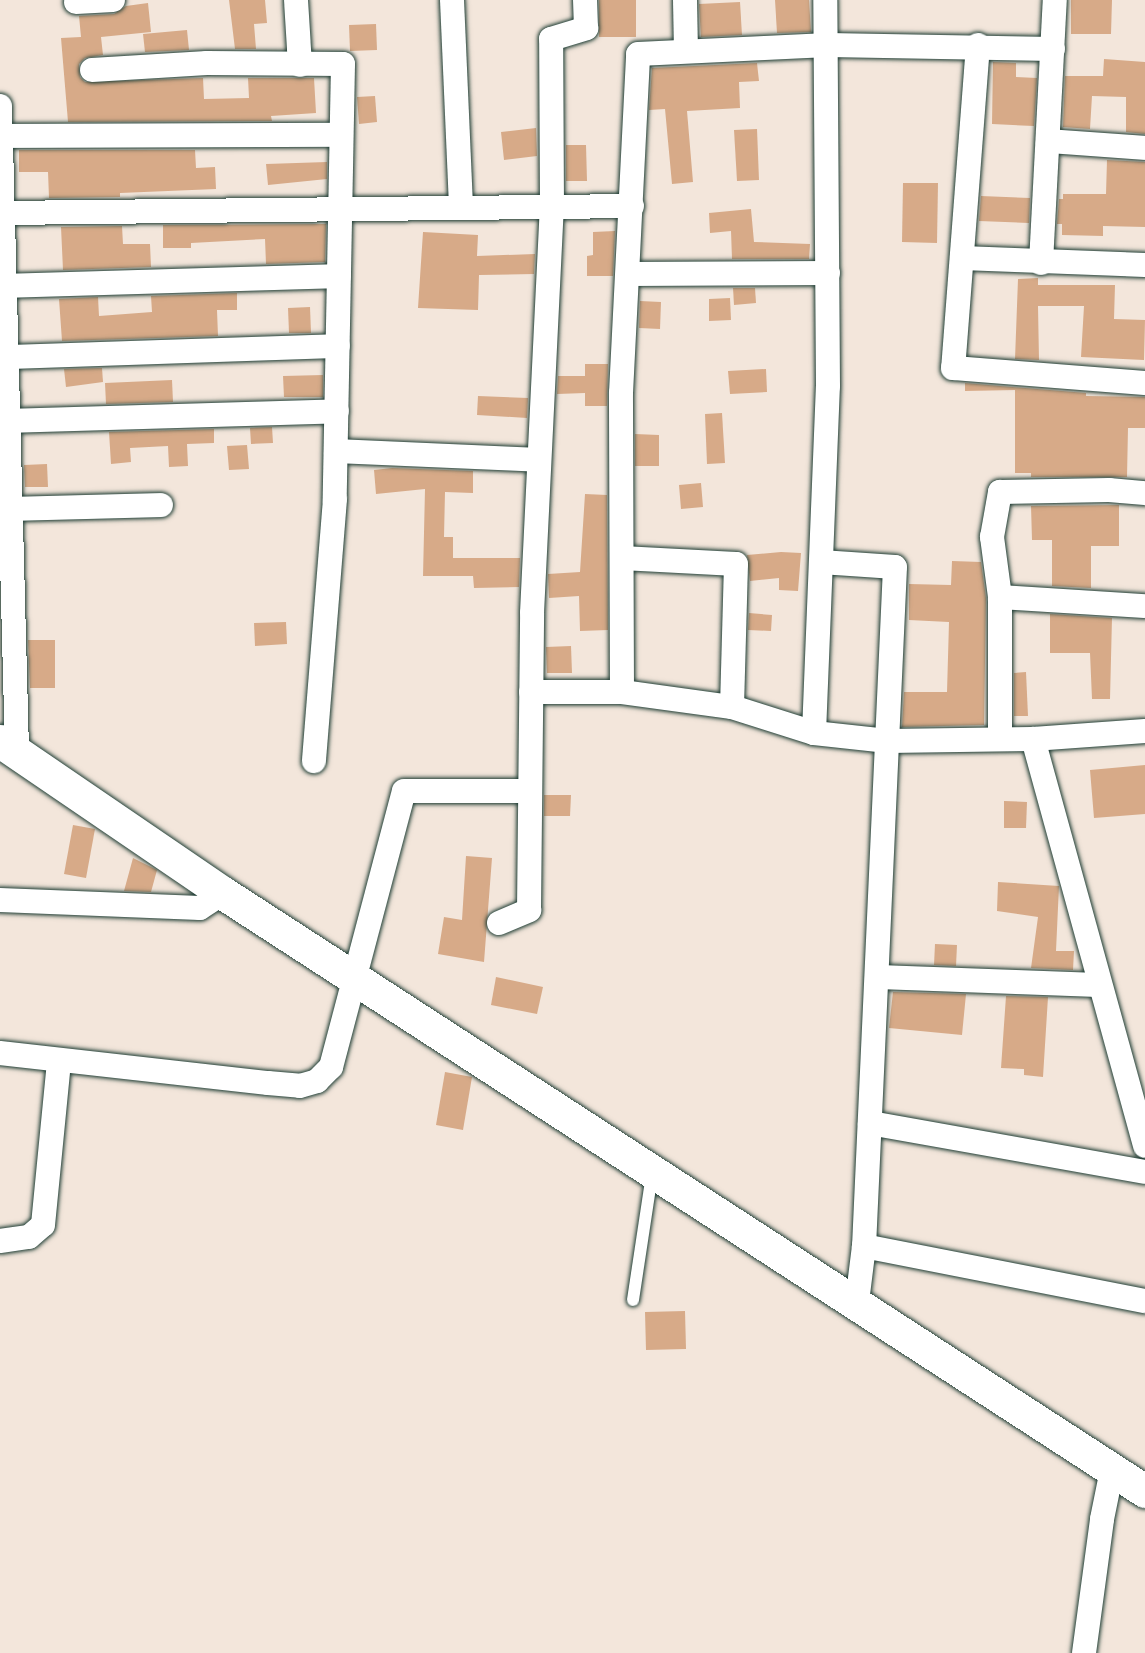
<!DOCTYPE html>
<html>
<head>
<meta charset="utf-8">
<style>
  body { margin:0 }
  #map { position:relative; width:1145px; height:1653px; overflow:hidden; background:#f3e6db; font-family:Pangolin,sans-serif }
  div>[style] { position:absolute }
  .building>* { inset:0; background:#d7aa88 }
  .roads { filter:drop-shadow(0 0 2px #1f3d34) drop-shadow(0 0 2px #1f3d34) }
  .lane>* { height:12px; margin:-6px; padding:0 6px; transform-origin:6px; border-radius:6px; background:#fff }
  .street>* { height:24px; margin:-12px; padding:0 12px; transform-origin:12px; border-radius:12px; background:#fff }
  .secondary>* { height:33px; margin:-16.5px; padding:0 16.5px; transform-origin:16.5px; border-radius:16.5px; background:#fff }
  span { translate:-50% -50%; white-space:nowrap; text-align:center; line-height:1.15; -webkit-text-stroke:4.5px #fff; paint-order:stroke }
</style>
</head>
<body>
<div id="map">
  <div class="building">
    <div style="clip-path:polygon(229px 0,265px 0,267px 23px,254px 24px,256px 49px,235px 49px)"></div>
    <div style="clip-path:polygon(599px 0,636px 0,636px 37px,599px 37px)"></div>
    <div style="clip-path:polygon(775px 0,809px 0,811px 32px,777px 33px)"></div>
    <div style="clip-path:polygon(1071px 0,1112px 0,1111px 34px,1071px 34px)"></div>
    <div style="clip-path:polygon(740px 2px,742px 35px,701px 37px,699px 4px)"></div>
    <div style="clip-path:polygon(148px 3px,151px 32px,101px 37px,103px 55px,85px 58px,79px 64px,80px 77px,85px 82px,203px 78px,204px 99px,249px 98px,248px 78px,314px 78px,316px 113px,271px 116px,272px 121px,68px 122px,61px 38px,81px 37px,79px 16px,114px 14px,126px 6px)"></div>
    <div style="clip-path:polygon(376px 24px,377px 50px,350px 51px,349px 25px)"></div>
    <div style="clip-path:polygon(187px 30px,189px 50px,145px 52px,143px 34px)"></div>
    <div style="clip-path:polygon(1104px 59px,1145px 62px,1145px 134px,1126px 132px,1126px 97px,1092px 96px,1090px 129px,1063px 127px,1065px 76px,1103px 76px)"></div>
    <div style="clip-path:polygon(993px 62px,1016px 63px,1016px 77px,1037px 78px,1034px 126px,992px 124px)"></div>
    <div style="clip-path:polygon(757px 63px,759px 81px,739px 82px,740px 108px,687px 111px,693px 182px,672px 184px,665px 109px,649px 110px,652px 68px)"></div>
    <div style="clip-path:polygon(375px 96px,377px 122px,359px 124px,357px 97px)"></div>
    <div style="clip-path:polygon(536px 128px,537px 156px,504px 160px,501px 132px)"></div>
    <div style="clip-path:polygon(757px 129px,759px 180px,737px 181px,734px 130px)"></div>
    <div style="clip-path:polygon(566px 145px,586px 145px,587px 181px,566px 181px)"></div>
    <div style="clip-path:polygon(19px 150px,195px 150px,196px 168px,215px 167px,216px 189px,120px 193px,120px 197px,49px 198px,48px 172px,19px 172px)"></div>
    <div style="clip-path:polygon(1107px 160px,1145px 162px,1145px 227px,1103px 226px,1103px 236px,1062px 235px,1062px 224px,1057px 224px,1059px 199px,1063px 199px,1063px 194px,1106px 194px)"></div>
    <div style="clip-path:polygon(327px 162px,327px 179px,268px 185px,266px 164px)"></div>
    <div style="clip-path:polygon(903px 183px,938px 183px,937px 243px,902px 242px)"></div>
    <div style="clip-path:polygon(981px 196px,1030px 198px,1029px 223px,979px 221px)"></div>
    <div style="clip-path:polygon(751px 209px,754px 242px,810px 244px,809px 259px,732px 259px,731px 231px,710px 233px,709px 213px)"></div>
    <div style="clip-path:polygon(326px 224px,325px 262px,266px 264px,265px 239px,191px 243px,191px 248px,163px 248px,163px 225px)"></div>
    <div style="clip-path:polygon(122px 226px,123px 244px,150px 244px,151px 267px,63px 270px,61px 227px)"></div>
    <div style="clip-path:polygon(615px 231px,613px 276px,587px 276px,587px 256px,593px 255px,593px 232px)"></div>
    <div style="clip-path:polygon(423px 232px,478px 235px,477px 256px,535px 254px,534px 274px,479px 275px,478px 310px,418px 308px)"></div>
    <div style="clip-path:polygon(1038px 278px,1038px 285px,1115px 285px,1114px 319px,1145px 320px,1144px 360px,1081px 357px,1084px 306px,1038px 306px,1039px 360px,1015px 359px,1018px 279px)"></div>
    <div style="clip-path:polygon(733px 288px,755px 288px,756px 303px,734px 305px)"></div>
    <div style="clip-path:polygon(237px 293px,237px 310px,217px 310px,218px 336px,62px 341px,59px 299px,98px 297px,99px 316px,152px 312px,151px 296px)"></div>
    <div style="clip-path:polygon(730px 298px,731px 320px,709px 321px,709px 299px)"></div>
    <div style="clip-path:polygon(640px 301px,661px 302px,660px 329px,639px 328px)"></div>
    <div style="clip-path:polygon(310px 307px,311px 333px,289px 333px,288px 308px)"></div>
    <div style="clip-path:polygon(585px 364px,608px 364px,607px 406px,585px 406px,585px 393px,557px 394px,558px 376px,585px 376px)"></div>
    <div style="clip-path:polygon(102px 368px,103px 382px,66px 387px,64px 369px)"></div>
    <div style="clip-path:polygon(766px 369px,767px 392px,730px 394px,728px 371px)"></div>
    <div style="clip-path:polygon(323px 375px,323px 397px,284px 397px,283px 376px)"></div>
    <div style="clip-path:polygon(172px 380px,173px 402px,106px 404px,105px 383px)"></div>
    <div style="clip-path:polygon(965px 383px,1086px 393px,1086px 396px,1145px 397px,1145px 428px,1128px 428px,1127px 477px,1031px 477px,1031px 473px,1015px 473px,1015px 390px,965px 391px)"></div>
    <div style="clip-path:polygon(478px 396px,528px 398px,527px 418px,477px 415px)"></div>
    <div style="clip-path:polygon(722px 413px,725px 463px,707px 464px,705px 414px)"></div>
    <div style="clip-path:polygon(272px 427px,273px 443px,251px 444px,250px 428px)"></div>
    <div style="clip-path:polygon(214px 429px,214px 443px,187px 444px,188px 466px,169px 467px,168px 446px,130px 448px,131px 462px,111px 464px,109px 432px)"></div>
    <div style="clip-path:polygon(635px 434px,659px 435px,659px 466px,635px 466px)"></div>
    <div style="clip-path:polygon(247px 445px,249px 469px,229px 470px,227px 446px)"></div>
    <div style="clip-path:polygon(47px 464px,48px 487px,25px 487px,24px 465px)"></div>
    <div style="clip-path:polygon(392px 468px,473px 471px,473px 493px,445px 492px,444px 537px,453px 537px,453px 558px,520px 558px,519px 587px,474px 588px,473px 576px,423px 576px,425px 489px,376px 494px,374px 470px)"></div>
    <div style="clip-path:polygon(701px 483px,703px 507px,681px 509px,679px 485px)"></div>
    <div style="clip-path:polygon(585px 494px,607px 495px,608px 630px,580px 631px,579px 596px,549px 598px,548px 574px,580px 572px)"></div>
    <div style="clip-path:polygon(1119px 505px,1119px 546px,1091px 546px,1091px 588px,1052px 586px,1052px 540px,1032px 540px,1031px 506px)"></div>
    <div style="clip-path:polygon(781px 552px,801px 553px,798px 591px,779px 590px,779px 578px,750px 581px,747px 555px)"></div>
    <div style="clip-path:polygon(952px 561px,981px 562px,986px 598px,984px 725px,902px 727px,904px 692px,947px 692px,949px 622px,909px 620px,909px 584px,951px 585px)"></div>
    <div style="clip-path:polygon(749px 613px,772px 615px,771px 631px,748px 630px)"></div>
    <div style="clip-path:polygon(1050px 614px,1112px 618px,1110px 699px,1092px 699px,1090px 653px,1050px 653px)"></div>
    <div style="clip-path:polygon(286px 622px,287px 644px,255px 646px,254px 623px)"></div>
    <div style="clip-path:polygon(28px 640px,55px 640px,55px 688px,30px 688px)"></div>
    <div style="clip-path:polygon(571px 646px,572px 673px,547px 673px,546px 647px)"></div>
    <div style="clip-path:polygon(1026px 672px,1028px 716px,1014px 716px,1014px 673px)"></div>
    <div style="clip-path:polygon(1145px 765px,1145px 814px,1094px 818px,1090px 770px)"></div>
    <div style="clip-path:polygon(544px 795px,571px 795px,570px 816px,544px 816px)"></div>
    <div style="clip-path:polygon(1004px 801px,1027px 802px,1026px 828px,1004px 828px)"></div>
    <div style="clip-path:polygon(73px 825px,95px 829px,86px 878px,64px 874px)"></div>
    <div style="clip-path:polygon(466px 856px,492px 858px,484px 962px,438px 954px,444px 917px,462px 920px)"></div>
    <div style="clip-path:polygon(133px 858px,157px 870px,151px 892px,124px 891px)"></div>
    <div style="clip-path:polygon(998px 882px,1059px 886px,1056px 951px,1074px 951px,1073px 970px,1031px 968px,1038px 917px,997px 911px)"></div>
    <div style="clip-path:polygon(935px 944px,957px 945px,956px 966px,934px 965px)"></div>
    <div style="clip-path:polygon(496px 977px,543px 987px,537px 1014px,491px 1005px)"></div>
    <div style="clip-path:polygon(893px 992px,966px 994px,962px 1035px,889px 1028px)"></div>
    <div style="clip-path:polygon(1006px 996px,1048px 997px,1043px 1077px,1024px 1075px,1024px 1069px,1001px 1068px)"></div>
    <div style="clip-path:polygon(445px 1072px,472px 1077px,463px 1130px,436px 1125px)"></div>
    <div style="clip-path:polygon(685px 1311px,686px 1349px,646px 1350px,645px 1312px)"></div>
  </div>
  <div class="roads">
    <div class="lane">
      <div style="left:633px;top:1300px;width:127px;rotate:-81.4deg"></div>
    </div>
    <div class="street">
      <div style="left:296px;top:0;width:65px;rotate:86.5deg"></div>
      <div style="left:452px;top:0;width:206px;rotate:87.5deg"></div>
      <div style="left:685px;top:0;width:51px;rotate:88.9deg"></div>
      <div style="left:76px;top:2px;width:37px;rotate:-3deg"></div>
      <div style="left:978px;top:45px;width:324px;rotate:94.4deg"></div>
      <div style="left:953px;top:368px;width:193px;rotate:4.5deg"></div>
      <div style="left:92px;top:70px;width:115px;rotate:-3.5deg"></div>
      <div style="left:207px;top:63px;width:136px;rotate:0.4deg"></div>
      <div style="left:343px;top:64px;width:435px;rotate:91.1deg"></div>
      <div style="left:335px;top:499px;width:263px;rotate:94.6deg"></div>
      <div style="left:0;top:106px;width:647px;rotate:88.49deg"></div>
      <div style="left:1px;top:136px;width:340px;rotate:-0.2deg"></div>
      <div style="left:1048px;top:141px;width:97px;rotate:4.1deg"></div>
      <div style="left:0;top:213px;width:632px;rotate:-0.63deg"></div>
      <div style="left:962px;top:258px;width:183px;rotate:2.2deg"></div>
      <div style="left:1041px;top:263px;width:263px;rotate:-87deg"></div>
      <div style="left:628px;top:274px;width:200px;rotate:-0.3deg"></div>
      <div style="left:5px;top:286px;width:334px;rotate:-1.7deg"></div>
      <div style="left:7px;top:357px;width:331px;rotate:-1.9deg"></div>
      <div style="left:9px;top:421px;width:328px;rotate:-1.7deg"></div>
      <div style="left:336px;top:451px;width:203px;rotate:2.5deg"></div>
      <div style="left:11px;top:509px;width:150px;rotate:-1.5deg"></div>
      <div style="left:622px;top:558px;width:114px;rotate:3deg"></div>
      <div style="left:736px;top:564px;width:143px;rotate:91.6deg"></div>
      <div style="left:821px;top:562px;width:74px;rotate:3.9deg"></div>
      <div style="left:895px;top:567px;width:680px;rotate:92.61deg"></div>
      <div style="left:864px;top:1246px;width:56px;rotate:97.1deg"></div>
      <div style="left:1000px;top:597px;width:145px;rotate:3.6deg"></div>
      <div style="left:531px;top:692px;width:91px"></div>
      <div style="left:622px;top:692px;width:111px;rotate:7.8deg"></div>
      <div style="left:732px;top:707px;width:86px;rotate:17.6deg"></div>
      <div style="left:814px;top:733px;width:74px;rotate:6.2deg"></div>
      <div style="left:888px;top:741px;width:145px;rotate:-0.8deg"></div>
      <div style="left:1033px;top:739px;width:112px;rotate:-4.1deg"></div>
      <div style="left:622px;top:692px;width:299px;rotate:-90.2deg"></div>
      <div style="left:621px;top:393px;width:339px;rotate:-87.1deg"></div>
      <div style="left:638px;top:54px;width:190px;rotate:-2.7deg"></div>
      <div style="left:828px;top:45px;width:225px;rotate:1deg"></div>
      <div style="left:814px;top:733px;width:347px;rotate:-87.7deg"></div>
      <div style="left:828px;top:386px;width:386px;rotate:-90.4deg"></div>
      <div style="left:1000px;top:739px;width:142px;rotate:-90deg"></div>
      <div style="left:1000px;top:597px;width:61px;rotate:-97.6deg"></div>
      <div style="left:992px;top:537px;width:46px;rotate:-79.9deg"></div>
      <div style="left:1000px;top:492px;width:109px;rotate:-1.1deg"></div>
      <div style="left:1109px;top:490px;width:36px;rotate:5deg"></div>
      <div style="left:1033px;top:739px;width:422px;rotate:74.6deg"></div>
      <div style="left:0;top:900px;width:200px;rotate:2.3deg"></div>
      <div style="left:200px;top:908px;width:27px;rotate:-33deg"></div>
      <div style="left:499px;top:923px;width:33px;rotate:-23deg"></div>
      <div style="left:529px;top:910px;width:297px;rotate:-89.4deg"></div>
      <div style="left:532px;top:613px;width:407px;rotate:-87.2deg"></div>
      <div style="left:552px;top:206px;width:167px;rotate:-90.3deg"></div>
      <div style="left:551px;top:39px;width:37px;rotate:-17deg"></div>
      <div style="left:586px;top:28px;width:28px;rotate:-92deg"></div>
      <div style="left:877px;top:977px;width:223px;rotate:2.1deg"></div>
      <div style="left:0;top:1053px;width:270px;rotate:6.4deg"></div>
      <div style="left:268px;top:1083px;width:32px;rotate:5deg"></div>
      <div style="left:300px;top:1086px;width:18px;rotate:-16deg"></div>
      <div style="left:317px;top:1081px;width:20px;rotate:-45deg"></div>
      <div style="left:331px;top:1067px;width:285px;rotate:-75.2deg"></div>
      <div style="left:404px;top:791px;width:126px"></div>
      <div style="left:870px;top:1123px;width:279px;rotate:10.1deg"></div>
      <div style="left:0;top:1241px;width:29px;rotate:-8deg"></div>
      <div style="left:29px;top:1237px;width:18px;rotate:-41deg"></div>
      <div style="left:43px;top:1225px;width:165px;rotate:-84.4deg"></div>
      <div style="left:864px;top:1246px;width:286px;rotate:11.1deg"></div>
      <div style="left:1084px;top:1653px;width:135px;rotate:-82.3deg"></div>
      <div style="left:1102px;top:1519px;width:50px;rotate:-78.5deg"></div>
    </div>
    <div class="secondary">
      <div style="left:0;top:741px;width:270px;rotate:34.3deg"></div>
      <div style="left:223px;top:893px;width:1099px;rotate:32.97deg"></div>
    </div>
  </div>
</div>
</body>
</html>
